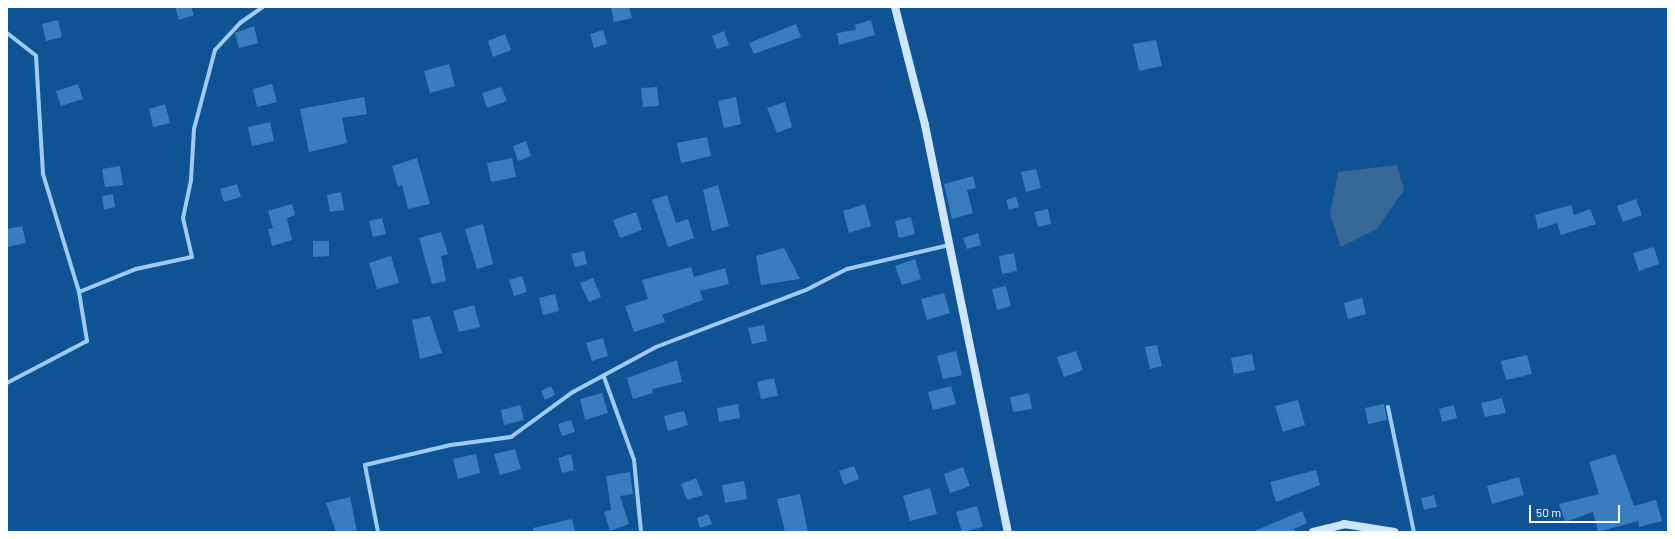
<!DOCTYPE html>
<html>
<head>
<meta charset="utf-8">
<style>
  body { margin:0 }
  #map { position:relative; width:1675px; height:539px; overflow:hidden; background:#105395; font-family:Barlow,sans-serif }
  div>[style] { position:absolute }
  .water>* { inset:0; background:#366797 }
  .building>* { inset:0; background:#387dbd }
  .street>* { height:4px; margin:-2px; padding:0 2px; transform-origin:2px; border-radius:2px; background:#9ecaf4 }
  .secondary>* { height:8px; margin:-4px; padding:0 4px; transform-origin:4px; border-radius:4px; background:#cde5fd }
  span { translate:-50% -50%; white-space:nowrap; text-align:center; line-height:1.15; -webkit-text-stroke:4px #105395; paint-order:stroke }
  .frame { position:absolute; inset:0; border:8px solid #fff; pointer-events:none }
  .scale { position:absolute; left:1529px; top:505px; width:91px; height:18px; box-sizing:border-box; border:2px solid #fff; border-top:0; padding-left:5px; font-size:12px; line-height:14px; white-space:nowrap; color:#fff; -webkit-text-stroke:3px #105395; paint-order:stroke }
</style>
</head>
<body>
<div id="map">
  <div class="water">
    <div style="clip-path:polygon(1397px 165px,1404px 190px,1377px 229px,1341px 247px,1330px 214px,1338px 172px)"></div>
  </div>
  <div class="building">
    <div style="clip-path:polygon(175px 7px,191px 7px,194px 15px,179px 20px)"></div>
    <div style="clip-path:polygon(611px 7px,629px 7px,632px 18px,614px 22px)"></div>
    <div style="clip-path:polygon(58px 20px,62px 37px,46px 41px,42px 24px)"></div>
    <div style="clip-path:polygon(871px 20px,875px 35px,839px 45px,837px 33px,856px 30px,855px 25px)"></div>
    <div style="clip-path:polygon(796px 24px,801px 37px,754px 54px,749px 43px)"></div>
    <div style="clip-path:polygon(254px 26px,258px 43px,239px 48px,235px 33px)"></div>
    <div style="clip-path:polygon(603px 30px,607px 44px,594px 48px,590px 34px)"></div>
    <div style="clip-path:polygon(724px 31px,729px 45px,717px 49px,712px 36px)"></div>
    <div style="clip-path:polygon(505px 34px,511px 50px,493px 57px,488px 41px)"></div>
    <div style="clip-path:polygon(1156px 40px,1162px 66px,1139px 71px,1133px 44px)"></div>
    <div style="clip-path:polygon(449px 64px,455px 86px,430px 93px,424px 71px)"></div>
    <div style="clip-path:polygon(78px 84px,83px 99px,61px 106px,56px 91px)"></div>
    <div style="clip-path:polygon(272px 84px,277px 102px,257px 107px,253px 89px)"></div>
    <div style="clip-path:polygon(501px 87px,507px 101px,487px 108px,482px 93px)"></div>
    <div style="clip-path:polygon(657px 87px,659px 106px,643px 107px,641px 88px)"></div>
    <div style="clip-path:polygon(364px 97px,367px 114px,342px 118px,347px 143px,309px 152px,300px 109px)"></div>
    <div style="clip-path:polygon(736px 97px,741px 124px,724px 128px,718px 101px)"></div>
    <div style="clip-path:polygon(785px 102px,792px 127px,777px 133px,767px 108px)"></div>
    <div style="clip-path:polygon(165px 104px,170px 123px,153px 127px,149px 109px)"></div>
    <div style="clip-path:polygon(270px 122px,274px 141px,252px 146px,248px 127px)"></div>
    <div style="clip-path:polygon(707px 137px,711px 156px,681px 163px,677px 143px)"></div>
    <div style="clip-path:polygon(526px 141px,531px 156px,518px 161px,513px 146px)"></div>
    <div style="clip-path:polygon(417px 158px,430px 204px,408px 209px,402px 185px,398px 187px,392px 166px)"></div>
    <div style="clip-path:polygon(512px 158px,516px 177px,491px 182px,487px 163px)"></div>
    <div style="clip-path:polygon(120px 166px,123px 185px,105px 187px,102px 169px)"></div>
    <div style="clip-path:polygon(1036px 169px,1041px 188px,1026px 192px,1021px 172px)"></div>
    <div style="clip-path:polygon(973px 176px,976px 188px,967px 190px,973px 213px,952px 219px,944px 184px)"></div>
    <div style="clip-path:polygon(237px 184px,241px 197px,224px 202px,220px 189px)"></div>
    <div style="clip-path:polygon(718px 185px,729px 226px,712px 231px,703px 190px)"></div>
    <div style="clip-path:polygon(341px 192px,344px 210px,330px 212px,327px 195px)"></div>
    <div style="clip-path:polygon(113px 194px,115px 207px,104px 210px,102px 196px)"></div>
    <div style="clip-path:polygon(667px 195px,676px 223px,688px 219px,694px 238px,668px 247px,652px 200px)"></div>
    <div style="clip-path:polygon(1016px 197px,1019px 207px,1009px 210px,1006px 200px)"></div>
    <div style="clip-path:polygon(1636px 199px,1642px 215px,1623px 222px,1617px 206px)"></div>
    <div style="clip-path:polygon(292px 204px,295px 215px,287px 218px,292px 240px,272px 246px,268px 229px,273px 228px,268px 211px)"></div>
    <div style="clip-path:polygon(865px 204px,871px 226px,849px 233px,843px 211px)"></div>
    <div style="clip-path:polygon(1571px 205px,1574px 215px,1590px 209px,1596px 224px,1561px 235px,1557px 223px,1538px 229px,1535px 215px)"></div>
    <div style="clip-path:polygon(1048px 209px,1051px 224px,1038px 227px,1034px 212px)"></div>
    <div style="clip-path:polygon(636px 212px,642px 230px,620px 238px,613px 220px)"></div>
    <div style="clip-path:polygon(911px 217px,915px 234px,899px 238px,895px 221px)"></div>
    <div style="clip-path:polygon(382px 218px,386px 234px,373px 237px,369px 221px)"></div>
    <div style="clip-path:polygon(483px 224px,493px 264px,477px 269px,465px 229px)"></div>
    <div style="clip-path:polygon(22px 226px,26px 243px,7px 247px,7px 229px)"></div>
    <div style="clip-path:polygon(441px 232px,448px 254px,441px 256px,446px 281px,432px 284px,419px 238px)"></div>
    <div style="clip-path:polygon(978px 233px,981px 245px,967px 249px,963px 238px)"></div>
    <div style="clip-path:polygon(313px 241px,329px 241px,329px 256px,313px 257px)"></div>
    <div style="clip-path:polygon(1654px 247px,1659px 264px,1639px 271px,1633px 253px)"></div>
    <div style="clip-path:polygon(784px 248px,800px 279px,761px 285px,756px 256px)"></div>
    <div style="clip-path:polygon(584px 251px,587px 264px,575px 267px,571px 254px)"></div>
    <div style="clip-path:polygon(1014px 253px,1017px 271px,1002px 274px,999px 256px)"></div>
    <div style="clip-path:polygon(391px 256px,399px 283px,377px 289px,369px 263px)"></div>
    <div style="clip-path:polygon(915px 259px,921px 279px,902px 285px,895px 266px)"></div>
    <div style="clip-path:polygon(691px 267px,694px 277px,725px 268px,729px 284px,700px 291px,703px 300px,662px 315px,665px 322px,634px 332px,625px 306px,648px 299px,642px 280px)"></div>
    <div style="clip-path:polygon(522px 276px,527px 292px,514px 296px,509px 280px)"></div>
    <div style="clip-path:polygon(593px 278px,601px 297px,589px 302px,580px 283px)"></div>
    <div style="clip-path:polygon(1006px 286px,1011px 306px,997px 310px,992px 289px)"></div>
    <div style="clip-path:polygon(944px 293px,950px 313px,927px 320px,921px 299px)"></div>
    <div style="clip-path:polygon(555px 294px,559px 311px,543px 315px,539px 298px)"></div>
    <div style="clip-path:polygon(1362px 298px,1366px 314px,1348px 319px,1344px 303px)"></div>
    <div style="clip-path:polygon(474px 305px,480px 327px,459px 332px,453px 311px)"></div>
    <div style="clip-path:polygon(430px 316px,442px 353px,420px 359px,412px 320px)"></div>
    <div style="clip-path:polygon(764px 325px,767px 341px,752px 344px,748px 328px)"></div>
    <div style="clip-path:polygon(603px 338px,608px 356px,592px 361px,586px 343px)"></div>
    <div style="clip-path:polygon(1157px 345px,1162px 366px,1150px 369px,1145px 347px)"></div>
    <div style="clip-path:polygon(956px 351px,962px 375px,943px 379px,937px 356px)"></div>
    <div style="clip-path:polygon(1076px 351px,1083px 370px,1064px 377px,1057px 357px)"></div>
    <div style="clip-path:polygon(1252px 354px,1255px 370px,1234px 374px,1231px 358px)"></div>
    <div style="clip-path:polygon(1527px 355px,1532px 374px,1506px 380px,1501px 361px)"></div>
    <div style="clip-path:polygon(677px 360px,682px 382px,652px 389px,653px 393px,633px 399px,627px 378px)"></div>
    <div style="clip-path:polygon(774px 378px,778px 396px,761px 399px,757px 382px)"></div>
    <div style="clip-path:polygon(551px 386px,555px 395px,545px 400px,541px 391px)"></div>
    <div style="clip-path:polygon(951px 386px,956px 404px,933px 410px,928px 392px)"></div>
    <div style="clip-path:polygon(602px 393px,608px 413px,585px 420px,580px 399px)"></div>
    <div style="clip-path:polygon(1029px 393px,1032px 409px,1013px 412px,1010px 397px)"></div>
    <div style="clip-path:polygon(1502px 398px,1506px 413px,1485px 417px,1481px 403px)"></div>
    <div style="clip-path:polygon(1298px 400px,1305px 425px,1283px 432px,1275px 406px)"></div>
    <div style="clip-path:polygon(738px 404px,740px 418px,719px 422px,717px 408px)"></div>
    <div style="clip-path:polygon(1384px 404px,1387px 420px,1368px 424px,1365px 408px)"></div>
    <div style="clip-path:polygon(520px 405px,524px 420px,504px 425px,501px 410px)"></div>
    <div style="clip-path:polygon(1454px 405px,1457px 418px,1442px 422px,1439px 409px)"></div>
    <div style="clip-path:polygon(684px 411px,688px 425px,668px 431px,664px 416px)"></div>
    <div style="clip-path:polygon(571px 420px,575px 432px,562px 436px,558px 424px)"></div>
    <div style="clip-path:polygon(515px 449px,521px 469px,500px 475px,494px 454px)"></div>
    <div style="clip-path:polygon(476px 454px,480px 473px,458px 479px,453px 459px)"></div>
    <div style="clip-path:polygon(571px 454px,574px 470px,562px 473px,558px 458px)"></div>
    <div style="clip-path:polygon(1615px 454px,1634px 506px,1656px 500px,1662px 521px,1639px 527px,1638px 521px,1598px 532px,1593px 512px,1565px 522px,1559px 504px,1599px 494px,1589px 462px)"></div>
    <div style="clip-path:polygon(854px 466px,859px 479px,844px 485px,839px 471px)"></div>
    <div style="clip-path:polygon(963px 467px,970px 486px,950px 493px,944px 474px)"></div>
    <div style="clip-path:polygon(1316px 470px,1320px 485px,1276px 502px,1270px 482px)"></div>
    <div style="clip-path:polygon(630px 472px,633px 494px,620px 496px,629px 524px,610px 531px,604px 512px,611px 510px,606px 476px)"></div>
    <div style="clip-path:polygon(1519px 477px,1524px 495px,1492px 504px,1487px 486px)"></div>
    <div style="clip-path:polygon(696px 478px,703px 495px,687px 500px,681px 484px)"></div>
    <div style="clip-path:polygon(744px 481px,747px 499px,725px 503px,722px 485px)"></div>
    <div style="clip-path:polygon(930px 488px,937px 514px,910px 521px,903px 496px)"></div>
    <div style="clip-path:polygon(800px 494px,808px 532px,785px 532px,777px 499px)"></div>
    <div style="clip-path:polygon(1434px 495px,1437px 507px,1424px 510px,1421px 498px)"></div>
    <div style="clip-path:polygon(350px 497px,357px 532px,336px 532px,326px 503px)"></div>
    <div style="clip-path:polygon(977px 506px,983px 527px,962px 532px,956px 512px)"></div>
    <div style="clip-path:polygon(1302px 511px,1307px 523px,1294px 529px,1295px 532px,1252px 532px)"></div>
    <div style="clip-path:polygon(708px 514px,712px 524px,700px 528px,697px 518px)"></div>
    <div style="clip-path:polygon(572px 519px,575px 532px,533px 532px,533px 528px)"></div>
  </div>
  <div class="street">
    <div style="left:7px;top:33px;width:37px;rotate:38deg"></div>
    <div style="left:36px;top:56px;width:118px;rotate:86.6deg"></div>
    <div style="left:43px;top:174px;width:123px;rotate:73deg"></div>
    <div style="left:79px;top:292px;width:50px;rotate:80.7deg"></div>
    <div style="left:87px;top:341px;width:90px;rotate:152.3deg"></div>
    <div style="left:79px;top:292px;width:61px;rotate:-22deg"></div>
    <div style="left:136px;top:269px;width:57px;rotate:-12.1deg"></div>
    <div style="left:192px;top:257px;width:40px;rotate:-103deg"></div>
    <div style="left:183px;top:218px;width:40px;rotate:-78deg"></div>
    <div style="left:191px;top:179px;width:50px;rotate:-86.6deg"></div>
    <div style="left:194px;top:129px;width:82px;rotate:-75.1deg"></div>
    <div style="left:215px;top:50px;width:37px;rotate:-47deg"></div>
    <div style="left:240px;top:23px;width:28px;rotate:-35deg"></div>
    <div style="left:604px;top:377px;width:88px;rotate:70.1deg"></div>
    <div style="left:634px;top:460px;width:72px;rotate:84.4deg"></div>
    <div style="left:1388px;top:407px;width:128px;rotate:78.3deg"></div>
    <div style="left:378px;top:532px;width:68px;rotate:-101deg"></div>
    <div style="left:365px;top:465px;width:88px;rotate:-13.1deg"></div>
    <div style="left:451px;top:445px;width:61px;rotate:-7.6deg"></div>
    <div style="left:511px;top:437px;width:77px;rotate:-36deg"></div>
    <div style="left:573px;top:392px;width:94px;rotate:-28.5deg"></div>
    <div style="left:656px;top:347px;width:160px;rotate:-20.8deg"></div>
    <div style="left:806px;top:290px;width:46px;rotate:-27.1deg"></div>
    <div style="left:847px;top:269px;width:105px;rotate:-13.2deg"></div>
  </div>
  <div class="secondary">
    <div style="left:895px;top:7px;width:122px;rotate:75.7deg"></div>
    <div style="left:925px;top:125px;width:415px;rotate:78.5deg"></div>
    <div style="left:1313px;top:532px;width:32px;rotate:-14deg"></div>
    <div style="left:1344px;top:524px;width:51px;rotate:9.1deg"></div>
  </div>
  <div class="frame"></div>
  <div class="scale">50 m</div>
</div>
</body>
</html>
